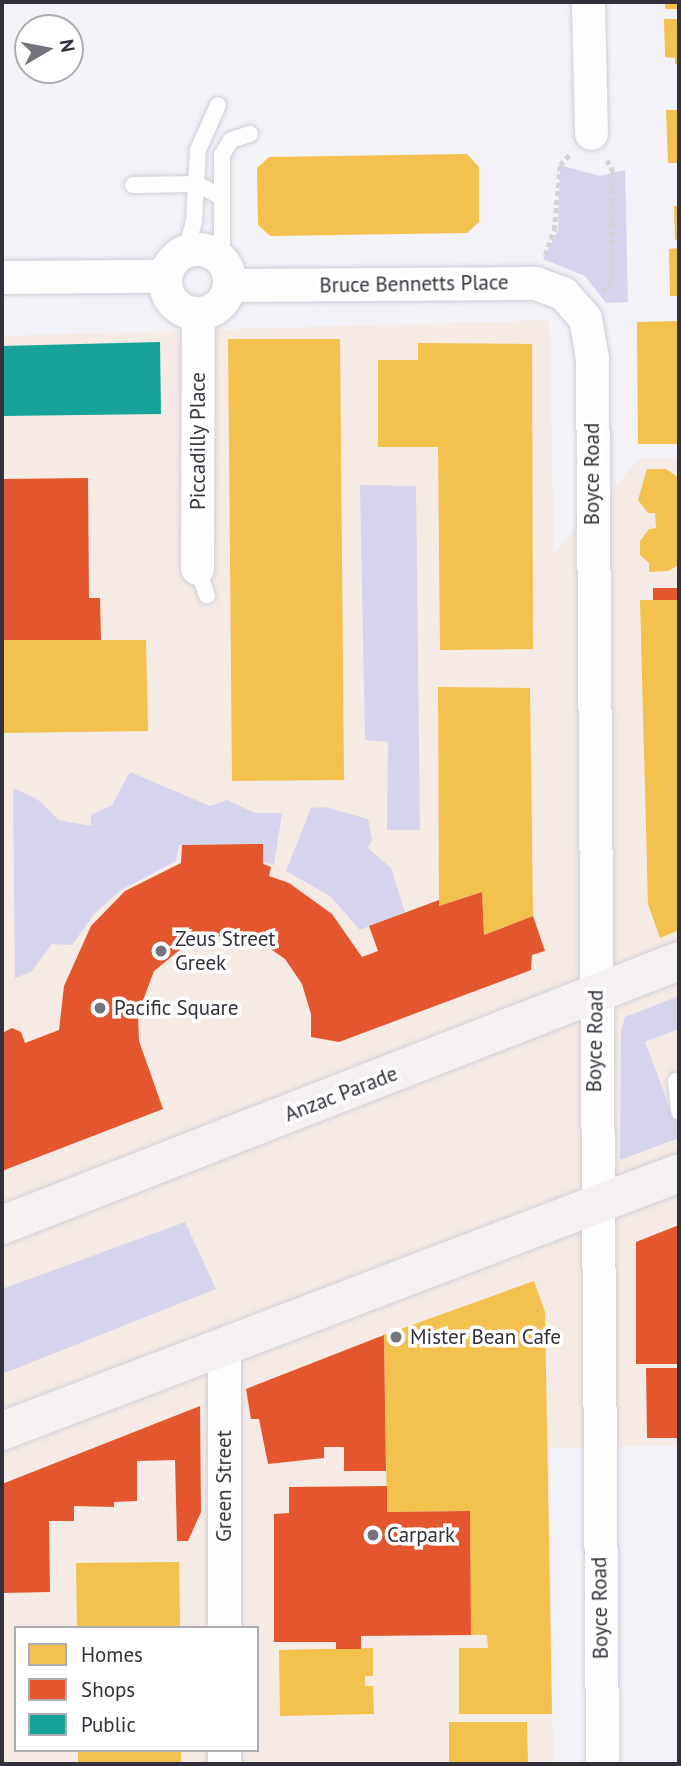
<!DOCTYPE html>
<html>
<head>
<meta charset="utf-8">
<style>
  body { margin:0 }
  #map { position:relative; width:681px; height:1766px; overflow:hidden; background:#f2f2f8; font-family:"PT Sans",sans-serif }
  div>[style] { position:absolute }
  .commercial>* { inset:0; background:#f5eae4 }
  .green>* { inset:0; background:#d6d3ed }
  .homes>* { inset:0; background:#f2c14e }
  .shops>* { inset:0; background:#e4572e }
  .public>* { inset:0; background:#17a398 }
  .path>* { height:4.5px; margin-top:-2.25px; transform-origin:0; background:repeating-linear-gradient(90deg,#d3d3d5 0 5px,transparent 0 8.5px) }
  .roads { filter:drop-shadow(0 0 2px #ceced7) drop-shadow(0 0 2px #ceced7) }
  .lane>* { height:16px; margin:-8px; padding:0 8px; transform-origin:8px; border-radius:8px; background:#fdfdfe }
  .street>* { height:33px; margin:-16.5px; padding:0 16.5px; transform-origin:16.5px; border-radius:16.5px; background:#fdfdfe }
  .street>.ring { margin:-16.5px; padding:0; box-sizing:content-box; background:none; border:33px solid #fdfdfe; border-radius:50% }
  .primary>* { height:38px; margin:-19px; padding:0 19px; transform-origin:19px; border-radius:19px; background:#f5f1f1 }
  .dots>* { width:19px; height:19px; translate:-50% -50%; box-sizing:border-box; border:4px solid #fff; border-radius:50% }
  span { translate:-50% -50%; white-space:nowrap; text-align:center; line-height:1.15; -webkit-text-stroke:7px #fff; paint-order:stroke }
  .street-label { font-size:21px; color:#32303b }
  .poi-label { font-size:21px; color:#32303b }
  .left { translate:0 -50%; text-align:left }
  .frame { position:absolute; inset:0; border:4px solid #32303b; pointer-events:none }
  .legend { position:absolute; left:14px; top:1626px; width:245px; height:126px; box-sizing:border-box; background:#fff; border:2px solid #adacb1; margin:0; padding:9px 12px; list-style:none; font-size:21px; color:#32303b }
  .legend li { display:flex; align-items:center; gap:14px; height:35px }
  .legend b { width:35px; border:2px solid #adacb1 }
  .north { position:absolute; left:14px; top:14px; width:70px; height:70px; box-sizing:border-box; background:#fff; border:2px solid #adacb1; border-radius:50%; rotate:80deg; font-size:19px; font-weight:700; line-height:28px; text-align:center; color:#32303b }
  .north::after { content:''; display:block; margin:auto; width:24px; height:32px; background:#75747d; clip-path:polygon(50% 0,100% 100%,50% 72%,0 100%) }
</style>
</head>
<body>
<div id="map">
  <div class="commercial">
    <div style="clip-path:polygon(evenodd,549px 320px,554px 552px,640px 459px,679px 458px,679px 1446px,550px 1448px,553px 1764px,2px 1764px,2px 336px,549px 320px,16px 1628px,257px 1628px,257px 1750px,16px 1750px,16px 1628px)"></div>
  </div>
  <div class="green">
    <div style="clip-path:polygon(560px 165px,600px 176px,625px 170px,628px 302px,606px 303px,585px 276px,543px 259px,558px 230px)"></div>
    <div style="clip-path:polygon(360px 485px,416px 486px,420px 830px,387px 830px,388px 742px,365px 740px)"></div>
    <div style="clip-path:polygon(130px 772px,210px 806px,227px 800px,255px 813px,282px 813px,274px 865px,264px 862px,263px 844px,179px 845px,176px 861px,121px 890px,94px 914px,72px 945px,52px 944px,31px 972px,15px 978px,13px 788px,37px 799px,59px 820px,91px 826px,91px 815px,112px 805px)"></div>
    <div style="clip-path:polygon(325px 807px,368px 819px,372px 839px,368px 848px,391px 868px,405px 912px,360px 930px,330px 896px,286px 871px,311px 808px)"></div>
    <div style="clip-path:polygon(679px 996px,679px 1029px,645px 1042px,671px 1111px,679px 1108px,679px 1138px,620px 1160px,621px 1031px,625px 1017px)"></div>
    <div style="clip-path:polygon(185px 1222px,216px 1289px,2px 1374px,2px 1289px)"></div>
  </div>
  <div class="homes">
    <div style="clip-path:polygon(665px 2px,679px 2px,679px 9px,665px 9px)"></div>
    <div style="clip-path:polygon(664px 19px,679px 19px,679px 64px,675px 64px,675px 58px,665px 57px)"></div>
    <div style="clip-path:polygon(666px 110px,679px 110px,679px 163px,668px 163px)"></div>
    <div style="clip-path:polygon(467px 154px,479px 167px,479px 222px,467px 233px,270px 236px,258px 225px,257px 168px,269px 157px)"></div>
    <div style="clip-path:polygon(674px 206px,679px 206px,679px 239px,675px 240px)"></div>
    <div style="clip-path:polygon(679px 248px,679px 296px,670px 296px,669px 249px)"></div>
    <div style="clip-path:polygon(679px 321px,679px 444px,638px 444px,637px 322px)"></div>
    <div style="clip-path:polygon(228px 339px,340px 339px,344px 780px,232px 781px)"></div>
    <div style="clip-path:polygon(418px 343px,532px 344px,533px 649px,440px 650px,438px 447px,378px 447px,378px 360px,418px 360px)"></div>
    <div style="clip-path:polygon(647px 469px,666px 469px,679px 478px,679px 565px,668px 571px,649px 572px,649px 563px,640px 555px,640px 541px,649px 529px,656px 528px,655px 513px,648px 513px,638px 500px)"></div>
    <div style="clip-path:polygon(640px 600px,679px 600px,679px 930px,660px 938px,648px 904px)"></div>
    <div style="clip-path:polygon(2px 640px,146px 640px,148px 731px,2px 733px)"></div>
    <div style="clip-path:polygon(438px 687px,530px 688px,533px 916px,484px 935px,482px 892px,439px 906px)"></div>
    <div style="clip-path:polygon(534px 1281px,545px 1312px,552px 1714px,459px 1714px,459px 1648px,488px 1648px,487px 1635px,471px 1635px,470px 1511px,387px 1512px,384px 1335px)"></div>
    <div style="clip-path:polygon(179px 1562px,180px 1628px,77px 1628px,76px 1563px)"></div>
    <div style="clip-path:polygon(373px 1648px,373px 1676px,365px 1676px,365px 1686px,373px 1686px,374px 1714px,280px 1716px,279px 1650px)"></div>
    <div style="clip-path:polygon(449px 1722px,527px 1722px,528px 1764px,449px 1764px)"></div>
    <div style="clip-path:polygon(78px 1750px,181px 1750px,181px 1764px,78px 1764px)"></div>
  </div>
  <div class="shops">
    <div style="clip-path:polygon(88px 478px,89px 598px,100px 598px,101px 640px,2px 640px,2px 479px)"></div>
    <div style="clip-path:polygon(653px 588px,679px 588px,679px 600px,653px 600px)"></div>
    <div style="clip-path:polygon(263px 844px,263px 864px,271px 867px,269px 876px,289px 883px,332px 914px,362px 957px,378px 951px,369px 926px,439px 900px,439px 906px,482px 892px,484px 935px,533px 916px,545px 951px,532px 955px,531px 970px,339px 1042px,311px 1037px,311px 1014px,302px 984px,285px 959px,262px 943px,237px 934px,192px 940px,154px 971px,138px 1014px,139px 1041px,163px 1109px,2px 1171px,2px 1033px,12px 1028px,21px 1032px,25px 1043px,59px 1030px,64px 986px,91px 926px,125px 891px,181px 863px,182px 845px)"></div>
    <div style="clip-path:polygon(679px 1225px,679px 1364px,636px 1364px,636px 1242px)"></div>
    <div style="clip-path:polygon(384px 1335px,386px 1471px,344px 1471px,344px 1447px,324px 1447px,324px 1458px,268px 1464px,259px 1419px,251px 1419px,246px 1389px)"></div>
    <div style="clip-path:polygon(646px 1368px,679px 1368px,679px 1438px,647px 1438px)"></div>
    <div style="clip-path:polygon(200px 1406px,201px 1512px,188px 1541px,177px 1541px,175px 1460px,137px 1461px,137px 1501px,114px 1502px,114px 1507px,74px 1506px,74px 1521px,49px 1521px,50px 1592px,2px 1593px,2px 1484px)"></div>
    <div style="clip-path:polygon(387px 1486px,387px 1512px,470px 1511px,471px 1635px,361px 1636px,361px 1649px,336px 1649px,336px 1642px,274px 1642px,274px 1514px,289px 1513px,289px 1487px)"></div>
  </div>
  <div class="public">
    <div style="clip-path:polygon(160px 342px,161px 414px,2px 416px,2px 346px)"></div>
  </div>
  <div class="path">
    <div style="left:545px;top:255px;width:27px;rotate:-70deg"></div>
    <div style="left:554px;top:230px;width:65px;rotate:-84.7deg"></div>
    <div style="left:560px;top:165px;width:15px;rotate:-48deg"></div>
    <div style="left:603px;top:291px;width:15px;rotate:-53deg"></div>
    <div style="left:612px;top:279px;width:107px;rotate:-89.5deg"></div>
    <div style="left:613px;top:172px;width:13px;rotate:-119deg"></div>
  </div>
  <div class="roads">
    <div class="lane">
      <div style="left:133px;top:185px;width:64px;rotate:-0.9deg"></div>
      <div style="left:197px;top:184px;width:27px;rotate:28deg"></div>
      <div style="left:186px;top:251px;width:31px;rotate:-75deg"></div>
      <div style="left:194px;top:221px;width:71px;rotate:-86.8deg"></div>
      <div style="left:198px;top:150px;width:49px;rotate:-66deg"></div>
      <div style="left:222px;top:261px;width:106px;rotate:-90deg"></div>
      <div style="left:222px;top:155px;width:17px;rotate:-59deg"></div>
      <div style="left:231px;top:140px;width:20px;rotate:-18deg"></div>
      <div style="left:197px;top:568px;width:29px;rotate:70deg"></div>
      <div style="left:676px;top:1081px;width:31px;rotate:84deg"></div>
    </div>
    <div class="street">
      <div style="left:588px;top:2px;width:131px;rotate:88.7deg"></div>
      <div class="ring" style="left:165px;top:249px;width:31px;height:31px"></div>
      <div style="left:2px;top:277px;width:163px;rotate:-0.4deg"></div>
      <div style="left:229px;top:285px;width:306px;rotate:-0.4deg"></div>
      <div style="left:535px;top:283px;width:30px;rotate:20deg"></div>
      <div style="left:563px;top:293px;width:33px;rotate:49deg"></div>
      <div style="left:585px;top:318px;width:41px;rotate:80.1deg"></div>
      <div style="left:592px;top:358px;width:1406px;rotate:89.59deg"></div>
      <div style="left:197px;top:568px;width:254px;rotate:-89.8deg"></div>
      <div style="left:224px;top:1345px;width:283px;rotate:90deg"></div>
      <div style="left:224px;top:1750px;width:14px;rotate:90deg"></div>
    </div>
    <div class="primary">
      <div style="left:2px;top:1225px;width:727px;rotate:-21.3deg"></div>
      <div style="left:2px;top:1431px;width:724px;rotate:-20.86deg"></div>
    </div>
  </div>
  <div class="dots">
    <div style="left:161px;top:951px;background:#75747d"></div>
    <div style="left:100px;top:1008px;background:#75747d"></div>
    <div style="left:396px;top:1337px;background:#75747d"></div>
    <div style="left:373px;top:1535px;background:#75747d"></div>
  </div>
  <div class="street-label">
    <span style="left:414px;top:284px;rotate:-1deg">Bruce Bennetts Place</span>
    <span style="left:198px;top:441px;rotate:-90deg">Piccadilly Place</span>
    <span style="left:592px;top:474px;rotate:-90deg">Boyce Road</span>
    <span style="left:595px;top:1041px;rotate:-89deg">Boyce Road</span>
    <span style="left:341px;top:1094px;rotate:-21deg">Anzac Parade</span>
    <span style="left:224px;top:1486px;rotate:-90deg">Green Street</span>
    <span style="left:600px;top:1608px;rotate:-91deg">Boyce Road</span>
  </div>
  <div class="poi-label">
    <span class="left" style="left:175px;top:951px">Zeus Street<br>Greek</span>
    <span class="left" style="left:114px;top:1008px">Pacific Square</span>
    <span class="left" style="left:410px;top:1337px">Mister Bean Cafe</span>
    <span class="left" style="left:387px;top:1535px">Carpark</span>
  </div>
  <div class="frame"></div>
  <ul class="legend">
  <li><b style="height:19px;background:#f2c14e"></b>Homes</li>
  <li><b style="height:19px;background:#e4572e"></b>Shops</li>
  <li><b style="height:19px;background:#17a398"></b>Public</li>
  </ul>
  <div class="north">N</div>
</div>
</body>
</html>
